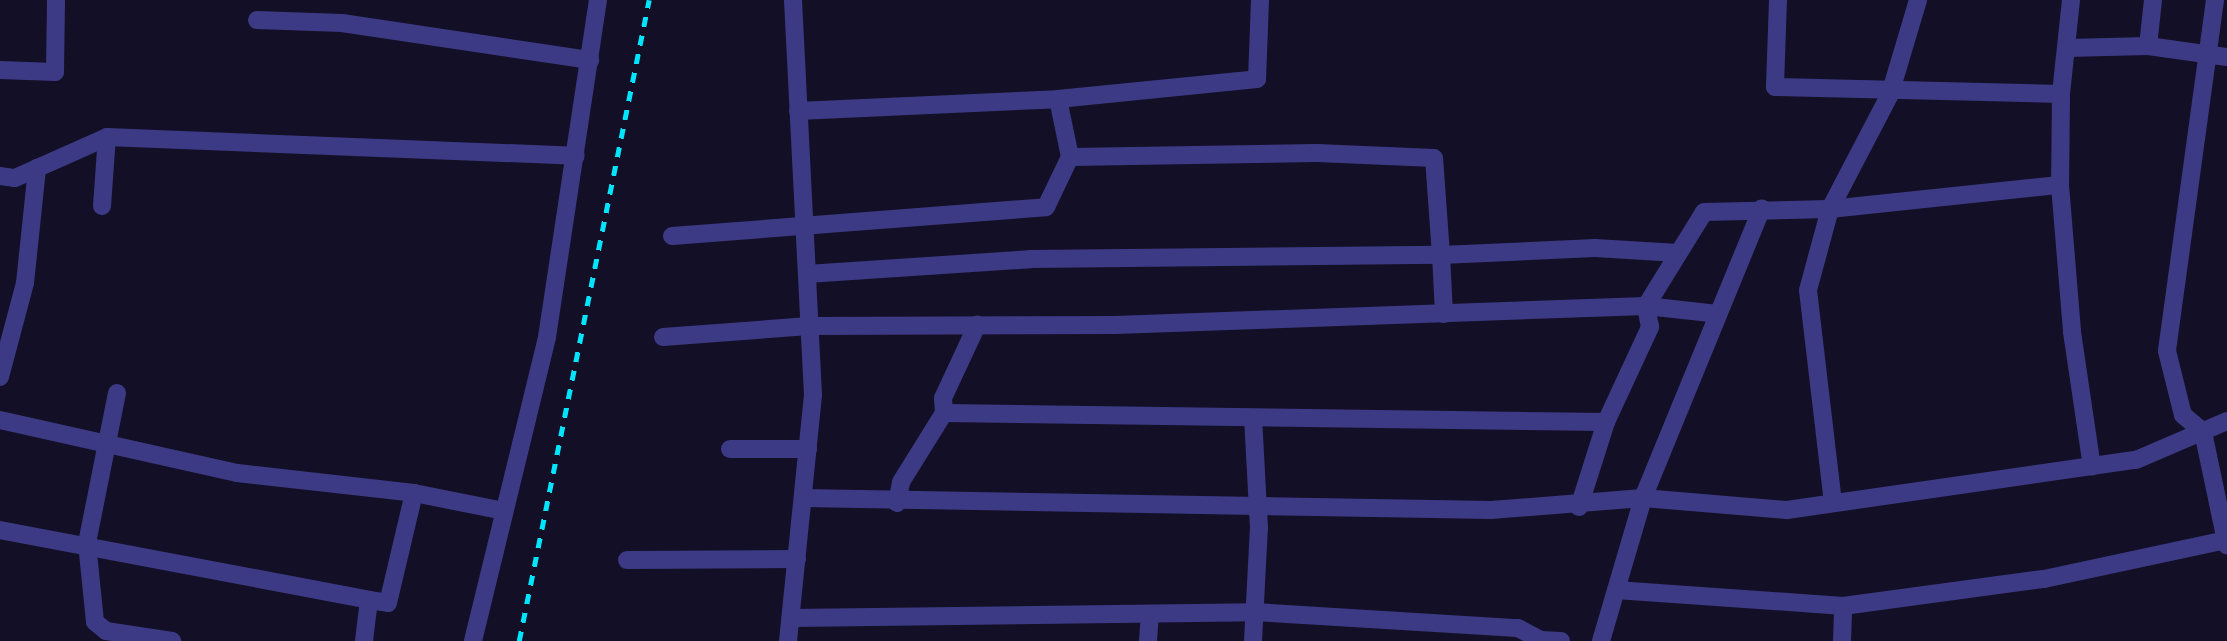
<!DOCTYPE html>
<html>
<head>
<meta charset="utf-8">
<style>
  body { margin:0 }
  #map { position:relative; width:2227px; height:641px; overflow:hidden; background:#130f26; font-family:"Alegreya Sans",sans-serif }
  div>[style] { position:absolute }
  .minor>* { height:18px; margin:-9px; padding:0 9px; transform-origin:9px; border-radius:9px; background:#3d3a85 }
  .rail>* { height:4.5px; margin-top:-2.25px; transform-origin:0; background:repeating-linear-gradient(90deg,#00e5ff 0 10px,transparent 0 19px) }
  span { translate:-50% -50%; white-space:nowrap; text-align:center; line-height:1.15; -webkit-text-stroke:5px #130f26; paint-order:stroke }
</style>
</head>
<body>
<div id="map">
  <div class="minor">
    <div style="left:1778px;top:0;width:87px;rotate:92deg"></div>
    <div style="left:1775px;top:87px;width:286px;rotate:1.4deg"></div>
    <div style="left:2071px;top:0;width:95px;rotate:96.1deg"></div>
    <div style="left:2061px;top:94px;width:91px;rotate:90.6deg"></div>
    <div style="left:2060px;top:185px;width:147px;rotate:85.3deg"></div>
    <div style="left:2072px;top:332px;width:136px;rotate:81.6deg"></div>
    <div style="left:2215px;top:0;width:354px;rotate:97.8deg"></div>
    <div style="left:2167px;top:351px;width:66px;rotate:76deg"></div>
    <div style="left:2183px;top:415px;width:26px;rotate:40deg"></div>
    <div style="left:2203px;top:432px;width:116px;rotate:78.1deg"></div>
    <div style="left:257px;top:20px;width:85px;rotate:2deg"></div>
    <div style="left:342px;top:23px;width:251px;rotate:8.5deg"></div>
    <div style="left:2148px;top:46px;width:46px;rotate:-83.8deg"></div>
    <div style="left:2067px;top:48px;width:81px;rotate:-1.4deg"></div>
    <div style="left:2148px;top:46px;width:80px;rotate:7.9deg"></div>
    <div style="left:0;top:70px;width:55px;rotate:2.1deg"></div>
    <div style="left:55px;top:72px;width:72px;rotate:-89.2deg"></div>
    <div style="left:1058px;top:99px;width:59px;rotate:78.3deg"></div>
    <div style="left:798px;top:111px;width:260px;rotate:-2.6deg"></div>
    <div style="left:1058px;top:99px;width:200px;rotate:-5.7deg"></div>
    <div style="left:1257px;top:79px;width:79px;rotate:-87.8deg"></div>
    <div style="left:0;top:176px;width:15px;rotate:8deg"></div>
    <div style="left:15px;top:178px;width:101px;rotate:-24deg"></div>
    <div style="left:107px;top:137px;width:469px;rotate:2.3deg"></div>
    <div style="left:102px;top:206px;width:69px;rotate:-85.9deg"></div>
    <div style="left:672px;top:236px;width:375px;rotate:-4.4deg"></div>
    <div style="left:1046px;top:207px;width:55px;rotate:-64.4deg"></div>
    <div style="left:807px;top:274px;width:224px;rotate:-3.8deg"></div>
    <div style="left:1030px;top:259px;width:411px;rotate:-0.6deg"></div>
    <div style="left:1441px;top:255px;width:97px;rotate:-94.1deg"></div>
    <div style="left:1434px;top:158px;width:117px;rotate:-177.6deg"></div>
    <div style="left:1317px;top:153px;width:247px;rotate:179.1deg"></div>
    <div style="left:1444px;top:314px;width:59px;rotate:-92.9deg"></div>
    <div style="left:1441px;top:255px;width:154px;rotate:-2.6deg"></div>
    <div style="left:1595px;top:248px;width:83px;rotate:3.4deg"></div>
    <div style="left:663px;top:337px;width:146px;rotate:-4.3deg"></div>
    <div style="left:809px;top:326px;width:306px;rotate:-0.2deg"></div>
    <div style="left:1115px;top:325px;width:531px;rotate:-2.05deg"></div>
    <div style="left:1646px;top:306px;width:110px;rotate:-58.3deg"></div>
    <div style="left:1704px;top:212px;width:126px;rotate:-1.4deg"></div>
    <div style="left:1830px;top:209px;width:231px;rotate:-6deg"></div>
    <div style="left:0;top:377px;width:97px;rotate:-75.1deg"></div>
    <div style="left:25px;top:283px;width:116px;rotate:-84deg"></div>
    <div style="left:117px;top:393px;width:153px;rotate:101.3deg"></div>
    <div style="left:87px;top:543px;width:79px;rotate:84.2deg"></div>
    <div style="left:95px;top:622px;width:14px;rotate:39deg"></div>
    <div style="left:106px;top:631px;width:67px;rotate:8.6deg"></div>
    <div style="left:944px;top:413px;width:15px;rotate:-94deg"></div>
    <div style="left:943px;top:398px;width:81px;rotate:-65deg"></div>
    <div style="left:0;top:420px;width:243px;rotate:12.6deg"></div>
    <div style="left:237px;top:473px;width:178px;rotate:6.4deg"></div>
    <div style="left:414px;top:493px;width:92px;rotate:11.3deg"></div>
    <div style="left:730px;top:449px;width:78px"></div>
    <div style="left:803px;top:498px;width:688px;rotate:1deg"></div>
    <div style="left:1491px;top:510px;width:152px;rotate:-4.5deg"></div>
    <div style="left:1643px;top:498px;width:144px;rotate:4.8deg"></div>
    <div style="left:1787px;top:510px;width:353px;rotate:-8.2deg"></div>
    <div style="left:2136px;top:460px;width:99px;rotate:-23.2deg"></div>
    <div style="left:897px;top:503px;width:21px;rotate:-79deg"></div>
    <div style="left:901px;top:482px;width:81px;rotate:-58.1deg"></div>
    <div style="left:944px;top:413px;width:662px;rotate:0.78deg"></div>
    <div style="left:1833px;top:503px;width:214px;rotate:-96.7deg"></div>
    <div style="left:1808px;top:290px;width:84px;rotate:-74.8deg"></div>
    <div style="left:1830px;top:209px;width:130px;rotate:-62.4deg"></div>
    <div style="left:1890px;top:94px;width:98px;rotate:-73.4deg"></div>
    <div style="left:1579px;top:507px;width:89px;rotate:-72.4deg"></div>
    <div style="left:1606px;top:422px;width:105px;rotate:-65.1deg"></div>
    <div style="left:1650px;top:327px;width:21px;rotate:-101deg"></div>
    <div style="left:1646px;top:306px;width:72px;rotate:6.3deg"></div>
    <div style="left:0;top:530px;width:376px;rotate:10.7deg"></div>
    <div style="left:369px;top:600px;width:41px;rotate:97deg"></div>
    <div style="left:627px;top:560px;width:170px;rotate:-0.3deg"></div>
    <div style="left:1616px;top:590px;width:228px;rotate:4deg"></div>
    <div style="left:1843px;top:606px;width:203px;rotate:-7.7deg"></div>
    <div style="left:2044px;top:579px;width:186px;rotate:-12.1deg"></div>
    <div style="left:369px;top:600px;width:19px;rotate:9deg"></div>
    <div style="left:388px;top:603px;width:113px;rotate:-76.7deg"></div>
    <div style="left:791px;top:618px;width:463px;rotate:-0.7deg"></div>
    <div style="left:1254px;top:612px;width:264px;rotate:3.5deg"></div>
    <div style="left:1518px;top:628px;width:26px;rotate:28deg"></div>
    <div style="left:1541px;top:640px;width:20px;rotate:3deg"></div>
    <div style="left:473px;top:641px;width:313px;rotate:-76.3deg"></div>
    <div style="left:547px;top:337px;width:341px;rotate:-81.4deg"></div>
    <div style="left:788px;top:641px;width:247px;rotate:-84.2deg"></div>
    <div style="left:813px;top:395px;width:396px;rotate:-92.9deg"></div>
    <div style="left:1148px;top:641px;width:26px;rotate:-86deg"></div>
    <div style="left:1253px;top:641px;width:113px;rotate:-87deg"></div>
    <div style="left:1259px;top:528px;width:110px;rotate:-93.1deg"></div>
    <div style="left:1601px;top:641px;width:149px;rotate:-73.6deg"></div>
    <div style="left:1643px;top:498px;width:313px;rotate:-67.7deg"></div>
    <div style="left:1842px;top:641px;width:35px;rotate:-88deg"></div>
  </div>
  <div class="rail">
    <div style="left:519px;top:641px;width:654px;rotate:-78.54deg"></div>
  </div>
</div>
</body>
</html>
